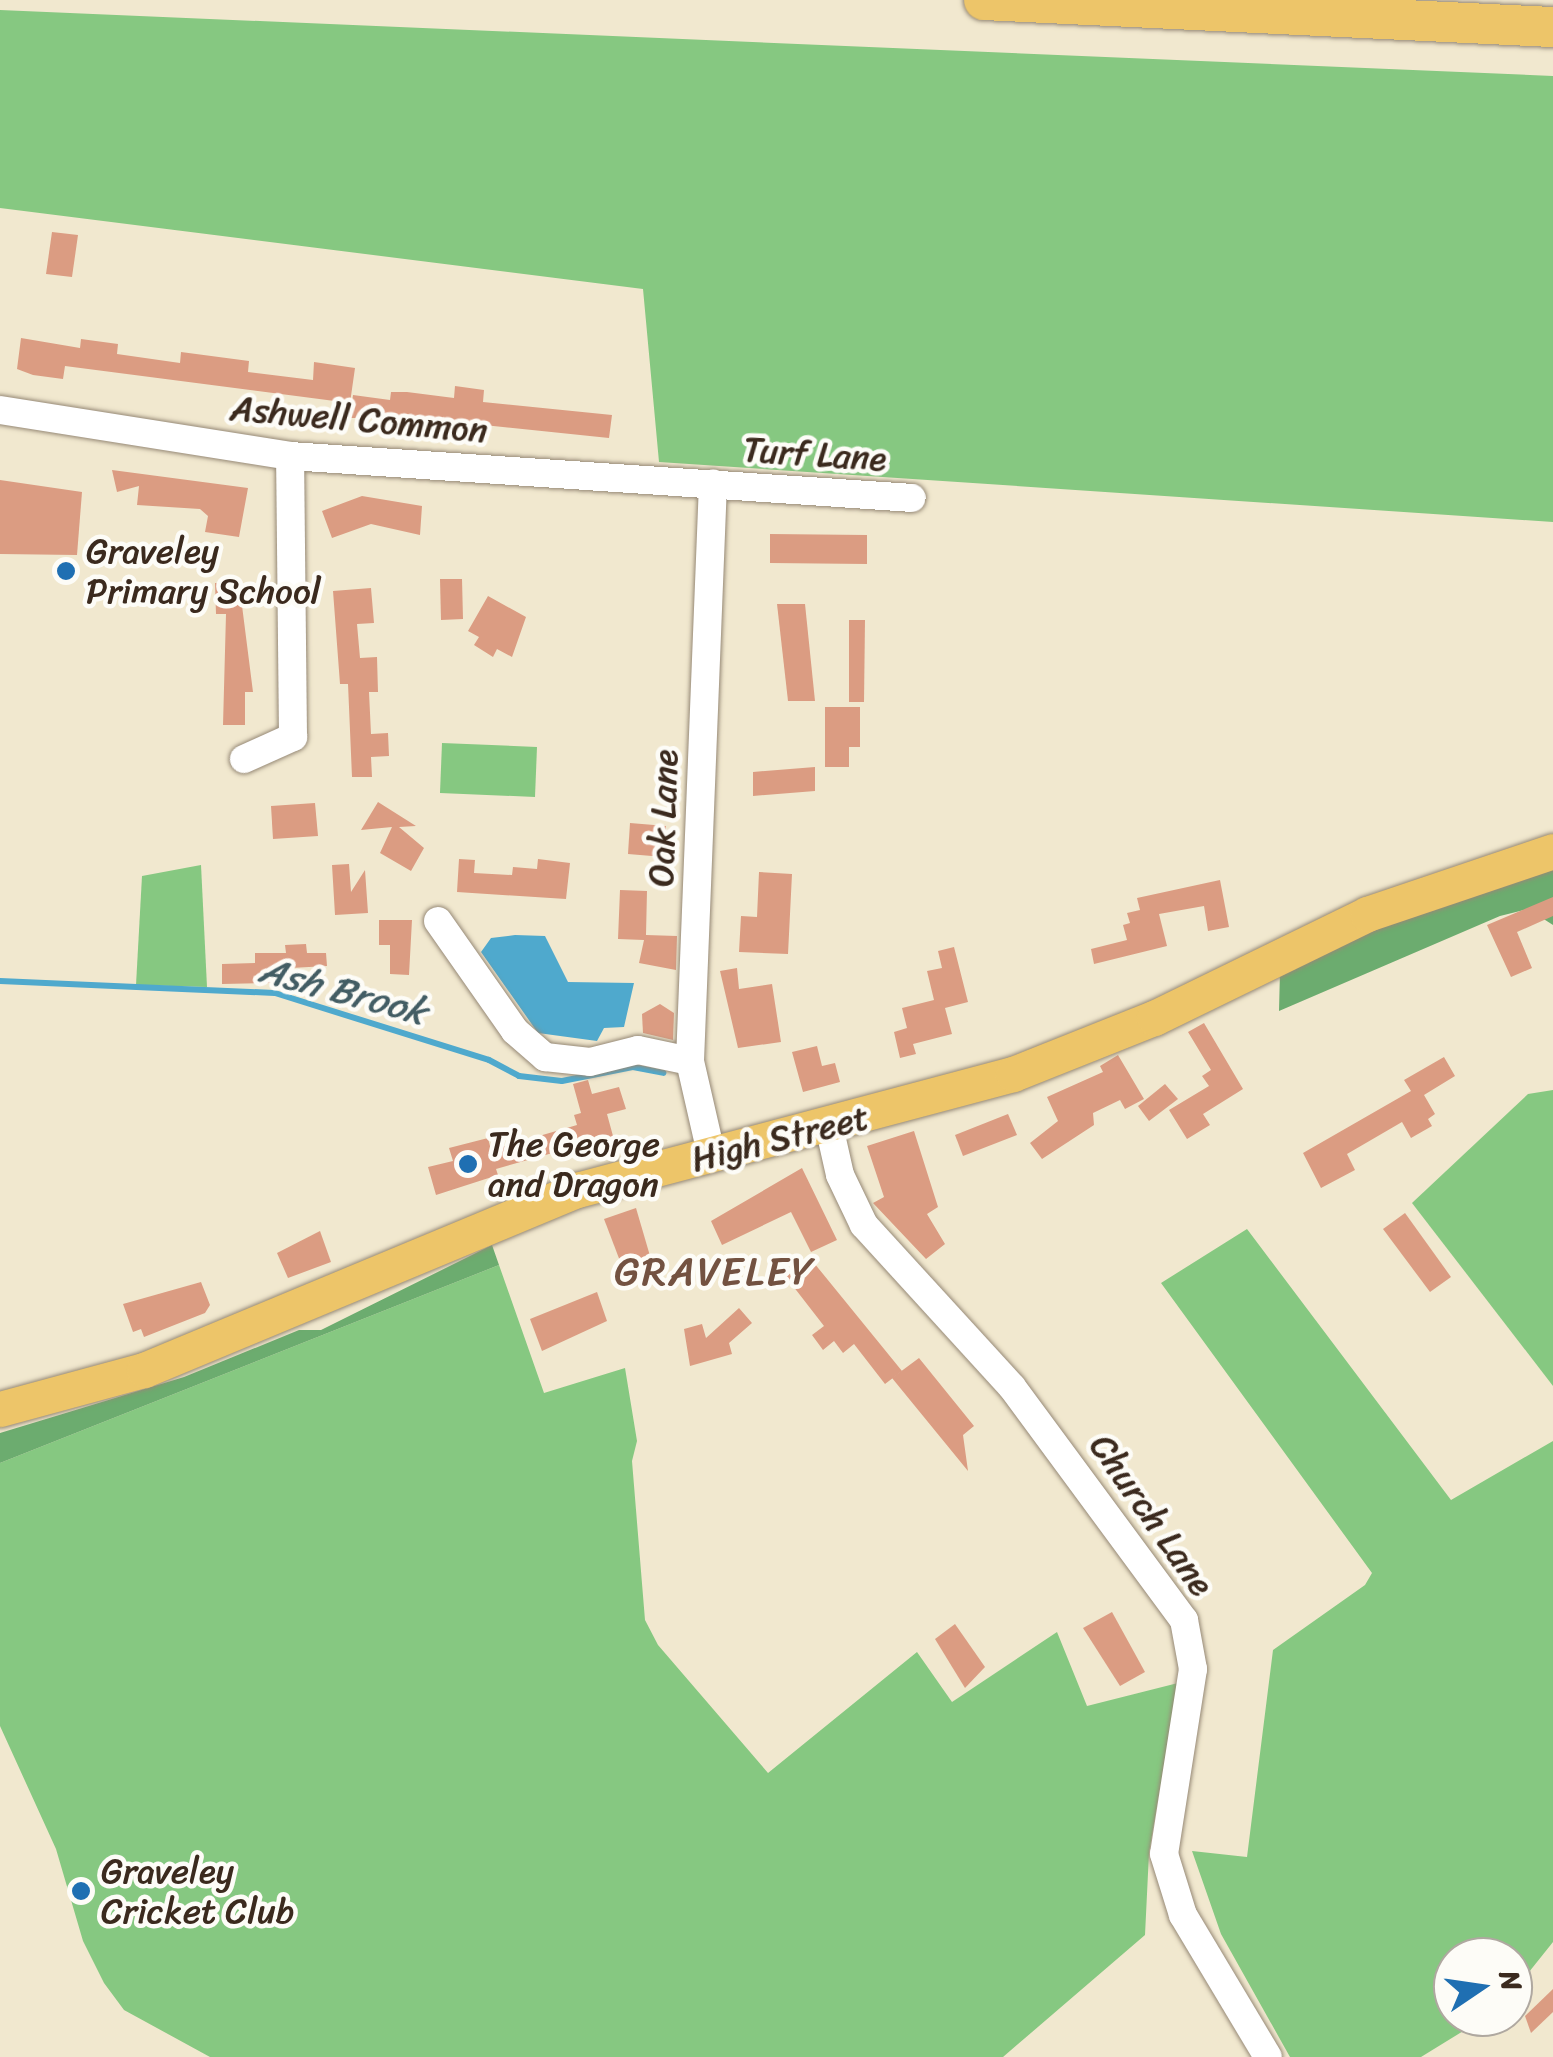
<!DOCTYPE html>
<html>
<head>
<meta charset="utf-8">
<style>
  body { margin:0 }
  #map { position:relative; width:1553px; height:2057px; overflow:hidden; background:#f1e8cf; font-family:Sriracha,sans-serif }
  div>[style] { position:absolute }
  .green>* { inset:0; background:#86c881 }
  .forest>* { inset:0; background:#6cac6f }
  .water>* { inset:0; background:#4fa9cd }
  .stream>* { height:6px; margin:-3px; padding:0 3px; transform-origin:3px; border-radius:3px; background:#4fa9cd }
  .building>* { inset:0; background:#db9c82 }
  .roads { filter:drop-shadow(0 0 2px #968976) drop-shadow(0 0 2px #968976) }
  .minor>* { height:28px; margin:-14px; padding:0 14px; transform-origin:14px; border-radius:14px; background:#fff }
  .major>* { height:35px; margin:-17.5px; padding:0 17.5px; transform-origin:17.5px; border-radius:17.5px; background:#edc569 }
  .highway>* { height:40px; margin:-20px; padding:0 20px; transform-origin:20px; border-radius:20px; background:#edc569 }
  .dots>* { width:28px; height:28px; translate:-50% -50%; box-sizing:border-box; border:5px solid #fdfcf7; border-radius:50% }
  span { translate:-50% -50%; white-space:nowrap; text-align:center; line-height:1.15; -webkit-text-stroke:9px #fdfcf7; paint-order:stroke }
  .street-label { font-size:35px; color:#3b2a1e }
  .poi-label { font-size:35px; color:#3b2a1e }
  .left { translate:0 -50%; text-align:left }
  .water-label { font-size:38px; color:#435d64; font-style:italic }
  .quarter-label { font-size:40px; color:#735241; letter-spacing:2.5px }
  .north { position:absolute; left:1433px; top:1937px; width:100px; height:100px; box-sizing:border-box; background:#fdfcf7; border:2px solid #afa8a0; border-radius:50%; rotate:77deg; font-size:28px; font-weight:700; line-height:40px; text-align:center; color:#3b2a1e }
  .north::after { content:''; display:block; margin:auto; width:35px; height:45px; background:#1f6fb2; clip-path:polygon(50% 0,100% 100%,50% 72%,0 100%) }
</style>
</head>
<body>
<div id="map">
  <div class="green">
    <div style="clip-path:polygon(0 10px,1553px 76px,1553px 522px,659px 462px,643px 289px,0 208px)"></div>
    <div style="clip-path:polygon(442px 743px,537px 747px,535px 797px,440px 793px)"></div>
    <div style="clip-path:polygon(201px 865px,207px 987px,136px 985px,142px 876px)"></div>
    <div style="clip-path:polygon(1553px 1090px,1553px 1386px,1412px 1203px,1528px 1094px)"></div>
    <div style="clip-path:polygon(1247px 1229px,1451px 1500px,1553px 1441px,1553px 1942px,1513px 1992px,1513px 1957px,1453px 1957px,1453px 2017px,1486px 2017px,1421px 2057px,1290px 2057px,1221px 1934px,1192px 1851px,1247px 1857px,1273px 1650px,1365px 1585px,1372px 1573px,1161px 1283px)"></div>
    <div style="clip-path:polygon(499px 1265px,544px 1393px,625px 1368px,637px 1441px,632px 1461px,645px 1620px,658px 1645px,768px 1773px,917px 1652px,952px 1702px,1057px 1632px,1087px 1706px,1178px 1683px,1149px 1853px,1145px 1935px,1003px 2057px,210px 2057px,124px 2010px,104px 1983px,83px 1941px,56px 1849px,0 1726px,0 1463px)"></div>
  </div>
  <div class="forest">
    <div style="clip-path:polygon(1553px 858px,1553px 925px,1528px 909px,1500px 916px,1279px 1011px,1280px 971px,1329px 937px)"></div>
    <div style="clip-path:polygon(492px 1245px,499px 1265px,0 1463px,0 1433px,184px 1377px,299px 1330px,321px 1330px)"></div>
  </div>
  <div class="water">
    <div style="clip-path:polygon(515px 935px,545px 936px,568px 982px,634px 983px,624px 1027px,604px 1028px,597px 1041px,538px 1033px,481px 952px,491px 938px)"></div>
  </div>
  <div class="stream">
    <div style="left:0;top:981px;width:275px;rotate:2.5deg"></div>
    <div style="left:275px;top:993px;width:224px;rotate:17.4deg"></div>
    <div style="left:489px;top:1060px;width:34px;rotate:28deg"></div>
    <div style="left:519px;top:1076px;width:43px;rotate:6.6deg"></div>
    <div style="left:562px;top:1081px;width:72px;rotate:-11.2deg"></div>
    <div style="left:633px;top:1067px;width:31px;rotate:11deg"></div>
  </div>
  <div class="building">
    <div style="clip-path:polygon(52px 232px,78px 235px,72px 277px,46px 274px)"></div>
    <div style="clip-path:polygon(21px 338px,80px 348px,81px 339px,118px 344px,117px 354px,180px 363px,181px 352px,249px 361px,248px 372px,313px 380px,314px 362px,355px 368px,350px 403px,65px 366px,63px 379px,33px 375px,17px 369px)"></div>
    <div style="clip-path:polygon(455px 386px,484px 390px,483px 402px,612px 415px,609px 438px,417px 418px,350px 418px,353px 395px,390px 400px,391px 392px,407px 392px,454px 398px)"></div>
    <div style="clip-path:polygon(112px 470px,248px 488px,239px 537px,205px 532px,208px 516px,200px 509px,137px 505px,139px 486px,117px 492px)"></div>
    <div style="clip-path:polygon(0 480px,82px 492px,77px 555px,0 554px)"></div>
    <div style="clip-path:polygon(362px 496px,422px 506px,420px 535px,371px 524px,332px 538px,322px 511px)"></div>
    <div style="clip-path:polygon(770px 534px,867px 535px,867px 564px,770px 563px)"></div>
    <div style="clip-path:polygon(440px 579px,462px 579px,463px 619px,441px 620px)"></div>
    <div style="clip-path:polygon(239px 582px,253px 692px,245px 692px,245px 725px,223px 725px,226px 614px,216px 614px,215px 583px)"></div>
    <div style="clip-path:polygon(371px 588px,374px 623px,357px 624px,360px 658px,377px 657px,378px 692px,369px 692px,371px 734px,388px 733px,389px 756px,371px 757px,372px 777px,352px 777px,348px 684px,340px 684px,333px 591px)"></div>
    <div style="clip-path:polygon(488px 596px,526px 617px,512px 657px,497px 649px,493px 657px,474px 645px,479px 637px,468px 631px)"></div>
    <div style="clip-path:polygon(777px 604px,805px 604px,815px 701px,788px 701px)"></div>
    <div style="clip-path:polygon(849px 620px,865px 620px,864px 702px,849px 702px)"></div>
    <div style="clip-path:polygon(825px 707px,860px 707px,860px 747px,849px 747px,849px 767px,825px 767px)"></div>
    <div style="clip-path:polygon(815px 767px,815px 791px,753px 796px,753px 772px)"></div>
    <div style="clip-path:polygon(378px 802px,416px 826px,399px 827px,424px 848px,411px 871px,380px 853px,392px 827px,361px 830px)"></div>
    <div style="clip-path:polygon(315px 803px,318px 836px,273px 839px,271px 806px)"></div>
    <div style="clip-path:polygon(630px 823px,666px 826px,664px 857px,628px 854px)"></div>
    <div style="clip-path:polygon(459px 859px,475px 860px,474px 873px,512px 875px,513px 867px,537px 869px,538px 859px,570px 863px,566px 899px,457px 892px)"></div>
    <div style="clip-path:polygon(349px 864px,351px 892px,365px 870px,368px 913px,335px 915px,332px 865px)"></div>
    <div style="clip-path:polygon(759px 872px,792px 874px,788px 954px,739px 952px,741px 916px,757px 917px)"></div>
    <div style="clip-path:polygon(1220px 880px,1229px 927px,1208px 931px,1204px 906px,1159px 914px,1167px 946px,1094px 964px,1091px 949px,1127px 940px,1123px 925px,1130px 923px,1127px 913px,1140px 910px,1137px 898px)"></div>
    <div style="clip-path:polygon(620px 890px,647px 891px,646px 935px,677px 936px,676px 970px,639px 963px,644px 940px,618px 939px)"></div>
    <div style="clip-path:polygon(1553px 897px,1553px 916px,1517px 932px,1532px 968px,1511px 977px,1487px 925px)"></div>
    <div style="clip-path:polygon(379px 920px,412px 920px,409px 975px,390px 974px,390px 945px,379px 945px)"></div>
    <div style="clip-path:polygon(306px 944px,307px 953px,326px 953px,327px 966px,273px 969px,273px 983px,222px 984px,222px 964px,255px 963px,255px 953px,286px 953px,285px 945px)"></div>
    <div style="clip-path:polygon(954px 947px,968px 1002px,945px 1008px,952px 1034px,913px 1044px,916px 1054px,900px 1058px,894px 1032px,907px 1028px,902px 1008px,934px 1000px,927px 971px,942px 968px,938px 951px)"></div>
    <div style="clip-path:polygon(737px 968px,739px 989px,772px 984px,781px 1042px,738px 1048px,720px 971px)"></div>
    <div style="clip-path:polygon(660px 1004px,674px 1013px,673px 1040px,643px 1033px,642px 1014px)"></div>
    <div style="clip-path:polygon(1204px 1023px,1243px 1089px,1203px 1114px,1210px 1125px,1187px 1139px,1169px 1110px,1209px 1086px,1202px 1076px,1211px 1070px,1188px 1032px)"></div>
    <div style="clip-path:polygon(817px 1046px,822px 1066px,835px 1063px,840px 1082px,803px 1092px,792px 1052px)"></div>
    <div style="clip-path:polygon(1118px 1055px,1144px 1099px,1125px 1109px,1120px 1100px,1093px 1113px,1094px 1125px,1042px 1159px,1030px 1143px,1058px 1121px,1047px 1097px,1103px 1072px,1100px 1066px)"></div>
    <div style="clip-path:polygon(1444px 1057px,1455px 1076px,1424px 1095px,1435px 1114px,1428px 1119px,1432px 1126px,1411px 1138px,1402px 1122px,1347px 1154px,1355px 1170px,1321px 1188px,1303px 1153px,1411px 1091px,1404px 1080px)"></div>
    <div style="clip-path:polygon(588px 1080px,592px 1094px,619px 1087px,626px 1109px,607px 1114px,613px 1136px,496px 1169px,498px 1175px,436px 1195px,428px 1167px,453px 1161px,449px 1148px,488px 1138px,491px 1150px,577px 1125px,574px 1115px,581px 1113px,573px 1084px)"></div>
    <div style="clip-path:polygon(1165px 1084px,1178px 1099px,1149px 1121px,1138px 1106px)"></div>
    <div style="clip-path:polygon(1008px 1114px,1017px 1135px,963px 1156px,955px 1135px)"></div>
    <div style="clip-path:polygon(914px 1131px,938px 1207px,927px 1214px,945px 1244px,926px 1259px,873px 1203px,884px 1197px,867px 1146px)"></div>
    <div style="clip-path:polygon(802px 1168px,837px 1240px,811px 1252px,791px 1212px,722px 1245px,711px 1221px)"></div>
    <div style="clip-path:polygon(636px 1208px,655px 1273px,628px 1282px,604px 1219px)"></div>
    <div style="clip-path:polygon(1405px 1213px,1451px 1277px,1430px 1292px,1383px 1229px)"></div>
    <div style="clip-path:polygon(320px 1231px,331px 1262px,288px 1278px,277px 1253px)"></div>
    <div style="clip-path:polygon(810px 1258px,902px 1371px,885px 1384px,854px 1344px,843px 1353px,834px 1341px,823px 1350px,812px 1335px,824px 1326px,786px 1277px)"></div>
    <div style="clip-path:polygon(201px 1282px,210px 1305px,205px 1313px,144px 1337px,141px 1329px,133px 1332px,123px 1304px)"></div>
    <div style="clip-path:polygon(597px 1292px,607px 1321px,542px 1351px,530px 1319px)"></div>
    <div style="clip-path:polygon(739px 1308px,752px 1323px,729px 1343px,732px 1354px,690px 1366px,684px 1329px,702px 1324px,706px 1338px)"></div>
    <div style="clip-path:polygon(919px 1358px,974px 1426px,963px 1435px,968px 1471px,892px 1378px)"></div>
    <div style="clip-path:polygon(1112px 1612px,1145px 1672px,1120px 1686px,1083px 1628px)"></div>
    <div style="clip-path:polygon(955px 1624px,985px 1667px,965px 1688px,935px 1639px)"></div>
    <div style="clip-path:polygon(1553px 1989px,1553px 2012px,1531px 2033px,1525px 2016px)"></div>
  </div>
  <div class="roads">
    <div class="minor">
      <div style="left:0;top:410px;width:294px;rotate:9deg"></div>
      <div style="left:290px;top:456px;width:623px;rotate:3.86deg"></div>
      <div style="left:244px;top:759px;width:54px;rotate:-24.2deg"></div>
      <div style="left:293px;top:737px;width:281px;rotate:-90.6deg"></div>
      <div style="left:438px;top:921px;width:134px;rotate:55deg"></div>
      <div style="left:515px;top:1031px;width:40px;rotate:41deg"></div>
      <div style="left:545px;top:1057px;width:45px;rotate:6.3deg"></div>
      <div style="left:590px;top:1062px;width:49px;rotate:-14deg"></div>
      <div style="left:638px;top:1050px;width:53px;rotate:11.9deg"></div>
      <div style="left:829px;top:1126px;width:50px;rotate:77.3deg"></div>
      <div style="left:840px;top:1175px;width:55px;rotate:64.4deg"></div>
      <div style="left:864px;top:1225px;width:219px;rotate:47.6deg"></div>
      <div style="left:1012px;top:1387px;width:290px;rotate:53.6deg"></div>
      <div style="left:1184px;top:1620px;width:50px;rotate:79.6deg"></div>
      <div style="left:1193px;top:1669px;width:187px;rotate:98.9deg"></div>
      <div style="left:1164px;top:1854px;width:64px;rotate:72.7deg"></div>
      <div style="left:1183px;top:1915px;width:165px;rotate:59.1deg"></div>
      <div style="left:711px;top:1153px;width:94px;rotate:-102.9deg"></div>
      <div style="left:690px;top:1061px;width:578px;rotate:-87.72deg"></div>
    </div>
    <div class="major">
      <div style="left:0;top:1409px;width:149px;rotate:-15.2deg"></div>
      <div style="left:144px;top:1370px;width:469px;rotate:-22.6deg"></div>
      <div style="left:577px;top:1190px;width:451px;rotate:-14.9deg"></div>
      <div style="left:1013px;top:1074px;width:152px;rotate:-21.7deg"></div>
      <div style="left:1154px;top:1018px;width:237px;rotate:-26deg"></div>
      <div style="left:1367px;top:914px;width:196px;rotate:-18.7deg"></div>
    </div>
    <div class="highway">
      <div style="left:984px;top:0;width:570px;rotate:2.72deg"></div>
    </div>
  </div>
  <div class="dots">
    <div style="left:66px;top:571px;background:#1f6fb2"></div>
    <div style="left:468px;top:1164px;background:#1f6fb2"></div>
    <div style="left:81px;top:1891px;background:#1f6fb2"></div>
  </div>
  <div class="street-label">
    <span style="left:359px;top:419px;rotate:5deg">Ashwell Common</span>
    <span style="left:815px;top:454px;rotate:4deg">Turf Lane</span>
    <span style="left:663px;top:818px;rotate:-88deg">Oak Lane</span>
    <span style="left:780px;top:1138px;rotate:-14deg">High Street</span>
    <span style="left:1152px;top:1515px;rotate:55deg">Church Lane</span>
  </div>
  <div class="poi-label">
    <span class="left" style="left:86px;top:571px">Graveley<br>Primary School</span>
    <span class="left" style="left:488px;top:1164px">The George<br>and Dragon</span>
    <span class="left" style="left:101px;top:1891px">Graveley<br>Cricket Club</span>
  </div>
  <div class="water-label">
    <span style="left:343px;top:991px;rotate:15deg">Ash Brook</span>
  </div>
  <div class="quarter-label">
    <span style="left:715px;top:1272px">GRAVELEY</span>
  </div>
  <div class="north">N</div>
</div>
</body>
</html>
